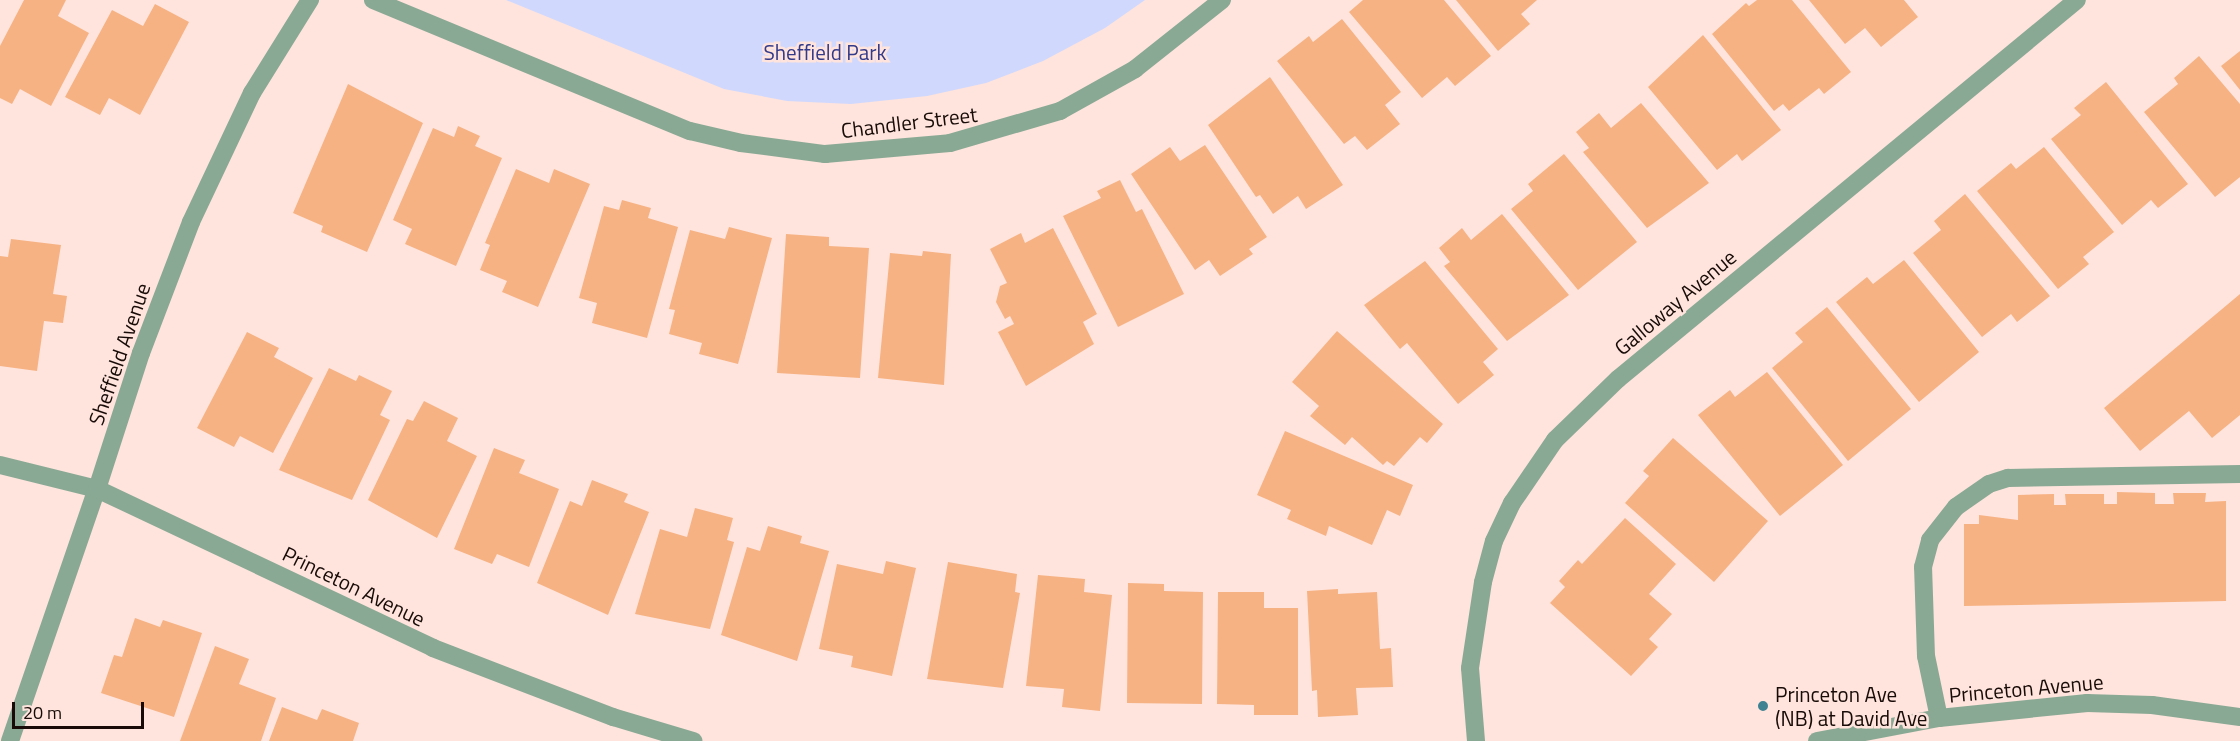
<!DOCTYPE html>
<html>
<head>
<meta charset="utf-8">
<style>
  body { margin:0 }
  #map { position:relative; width:2240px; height:741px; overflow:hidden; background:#fee4dd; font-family:"Titillium Web",sans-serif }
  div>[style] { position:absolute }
  .green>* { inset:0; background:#d0d8fd }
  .building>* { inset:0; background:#f7b283 }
  .service>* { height:18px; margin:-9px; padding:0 9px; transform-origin:9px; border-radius:9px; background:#8aa994 }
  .minor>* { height:18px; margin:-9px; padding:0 9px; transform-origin:9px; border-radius:9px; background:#8aa994 }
  .tertiary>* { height:18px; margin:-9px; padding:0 9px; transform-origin:9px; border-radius:9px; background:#8aa994 }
  .dots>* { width:16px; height:16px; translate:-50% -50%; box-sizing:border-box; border:3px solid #fee4dd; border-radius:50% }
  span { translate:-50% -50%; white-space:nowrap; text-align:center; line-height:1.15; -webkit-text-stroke:5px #fee4dd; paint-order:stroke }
  .park-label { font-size:21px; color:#333a8a }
  .street-label { font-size:21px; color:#180b07 }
  .poi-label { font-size:21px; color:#180b07 }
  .left { translate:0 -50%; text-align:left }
  .scale { position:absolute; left:12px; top:702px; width:132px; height:27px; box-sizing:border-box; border:3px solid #180b07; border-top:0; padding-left:8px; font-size:18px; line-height:21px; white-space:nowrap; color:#180b07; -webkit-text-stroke:4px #fee4dd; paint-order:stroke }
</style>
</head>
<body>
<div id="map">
  <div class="green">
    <div style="clip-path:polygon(506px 0,1145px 0,1105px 28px,1043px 61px,986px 83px,927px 96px,851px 104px,787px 101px,724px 89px)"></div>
  </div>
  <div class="building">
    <div style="clip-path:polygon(24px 0,66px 0,58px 16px,89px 33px,51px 106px,20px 89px,12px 104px,0 98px,0 46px)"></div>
    <div style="clip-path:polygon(1363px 0,1444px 0,1491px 56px,1455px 86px,1447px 77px,1422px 98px,1349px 12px)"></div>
    <div style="clip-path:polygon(1456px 0,1537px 0,1521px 14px,1530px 24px,1498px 51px)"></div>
    <div style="clip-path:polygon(1757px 0,1792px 0,1851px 72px,1824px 94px,1819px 88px,1789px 111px,1783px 104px,1774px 111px,1712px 34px,1746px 3px,1749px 6px)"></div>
    <div style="clip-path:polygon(1809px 0,1904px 0,1918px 17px,1881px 47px,1865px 28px,1845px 44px)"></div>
    <div style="clip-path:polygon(155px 4px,189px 22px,140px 115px,109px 98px,100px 115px,65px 97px,112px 10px,143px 26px)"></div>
    <div style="clip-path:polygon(1342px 19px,1401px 92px,1385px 105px,1400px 124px,1367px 150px,1355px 136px,1344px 144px,1277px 61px,1309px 36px,1313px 42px)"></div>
    <div style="clip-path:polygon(1703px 35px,1781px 130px,1742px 161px,1737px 154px,1717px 170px,1648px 87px)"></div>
    <div style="clip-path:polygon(2240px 51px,2240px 90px,2221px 66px)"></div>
    <div style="clip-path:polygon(2199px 56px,2240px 104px,2240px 177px,2215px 197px,2144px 112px,2178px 84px,2174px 78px)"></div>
    <div style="clip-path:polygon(1270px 77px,1343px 185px,1306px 209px,1298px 196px,1273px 214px,1260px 195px,1256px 197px,1208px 125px)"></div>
    <div style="clip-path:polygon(2106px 82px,2188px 184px,2158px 208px,2151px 200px,2122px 225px,2051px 139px,2081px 115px,2074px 108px)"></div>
    <div style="clip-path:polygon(348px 84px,423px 123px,367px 252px,321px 232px,323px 226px,293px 213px)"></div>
    <div style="clip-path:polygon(1641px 103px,1709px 183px,1647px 228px,1583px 152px,1589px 148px,1576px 132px,1599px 113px,1611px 128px)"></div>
    <div style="clip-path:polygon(458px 126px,480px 136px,475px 146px,502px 158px,456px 266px,405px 244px,412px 229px,393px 220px,433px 128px,454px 137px)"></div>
    <div style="clip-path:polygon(1205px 145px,1267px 237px,1249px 249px,1253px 254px,1220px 276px,1209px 260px,1195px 270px,1131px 174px,1170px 147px,1180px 161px)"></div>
    <div style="clip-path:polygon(2044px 147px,2114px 232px,2083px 257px,2089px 264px,2058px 289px,1977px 191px,2011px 163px,2016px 169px)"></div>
    <div style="clip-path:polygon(1564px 154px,1637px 242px,1578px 290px,1511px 209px,1533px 191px,1528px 184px)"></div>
    <div style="clip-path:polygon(516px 169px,549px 183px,554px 169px,590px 184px,538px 307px,502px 292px,507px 281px,480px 270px,490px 245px,485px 243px)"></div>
    <div style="clip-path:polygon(1120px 180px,1136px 212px,1142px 209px,1184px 294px,1118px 327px,1063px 216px,1101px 198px,1097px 191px)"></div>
    <div style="clip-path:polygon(1965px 194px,2050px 296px,2017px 322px,2011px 314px,1982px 337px,1913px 253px,1941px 230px,1934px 221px)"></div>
    <div style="clip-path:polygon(622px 200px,651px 208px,648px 218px,678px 227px,647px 338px,592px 323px,597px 303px,579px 298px,604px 206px,619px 210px)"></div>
    <div style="clip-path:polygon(1502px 214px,1569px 295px,1507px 341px,1444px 266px,1450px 262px,1439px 248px,1462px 228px,1471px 240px)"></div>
    <div style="clip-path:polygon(729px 227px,772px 238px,738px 364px,699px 354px,702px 343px,669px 334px,675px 310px,669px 309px,690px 230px,725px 239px)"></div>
    <div style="clip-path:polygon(1053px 228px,1097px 314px,1083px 322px,1094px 344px,1026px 386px,998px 332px,1014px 324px,1010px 316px,1005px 319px,996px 302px,1000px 286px,1007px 283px,990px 249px,1021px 233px,1025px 243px)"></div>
    <div style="clip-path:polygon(786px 234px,829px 237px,829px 246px,869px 248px,860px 378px,777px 373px)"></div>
    <div style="clip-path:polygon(11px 239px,61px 245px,53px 294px,67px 296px,63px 323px,44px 321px,37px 371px,0 366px,0 256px,8px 257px)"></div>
    <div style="clip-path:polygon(923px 251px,951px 254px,944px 385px,878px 378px,890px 253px,922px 256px)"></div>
    <div style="clip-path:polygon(1904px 260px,1979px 352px,1919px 402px,1836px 302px,1867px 277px,1873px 284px)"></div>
    <div style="clip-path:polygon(1425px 261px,1498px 349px,1483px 362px,1494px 375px,1458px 404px,1407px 343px,1400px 349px,1364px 305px)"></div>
    <div style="clip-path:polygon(2240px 294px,2240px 415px,2212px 438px,2189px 411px,2140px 451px,2104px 408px)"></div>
    <div style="clip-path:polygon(1827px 307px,1911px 409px,1848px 461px,1772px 368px,1803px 342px,1795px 333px)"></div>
    <div style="clip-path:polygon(1337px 331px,1443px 424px,1427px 443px,1420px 437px,1394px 466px,1387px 461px,1383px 465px,1352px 437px,1345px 445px,1310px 416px,1319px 406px,1292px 382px)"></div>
    <div style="clip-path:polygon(247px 332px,279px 348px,274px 357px,313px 378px,273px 453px,240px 436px,234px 447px,197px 428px)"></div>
    <div style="clip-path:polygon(329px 368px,356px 381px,359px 375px,392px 391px,380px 415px,390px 420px,352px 500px,279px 470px)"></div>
    <div style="clip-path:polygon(1767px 372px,1843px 465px,1780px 516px,1698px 415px,1730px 390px,1735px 397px)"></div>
    <div style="clip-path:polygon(424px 401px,458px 418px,447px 441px,477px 456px,437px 538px,368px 500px,407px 419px,413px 421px)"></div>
    <div style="clip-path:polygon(1285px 431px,1413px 485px,1400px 516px,1387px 510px,1372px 545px,1329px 526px,1326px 536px,1287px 519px,1291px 510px,1257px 495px)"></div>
    <div style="clip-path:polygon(1673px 438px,1768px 521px,1714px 582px,1625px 503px,1649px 476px,1643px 471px)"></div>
    <div style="clip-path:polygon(494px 448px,525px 460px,519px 473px,559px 489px,529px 567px,497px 554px,492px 564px,454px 549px)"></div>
    <div style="clip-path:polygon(592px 480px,628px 494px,624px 502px,649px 512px,608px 615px,537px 583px,570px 501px,582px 506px)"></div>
    <div style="clip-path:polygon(2117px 492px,2155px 493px,2155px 504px,2174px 504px,2173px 493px,2206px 493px,2205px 502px,2226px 501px,2226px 601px,1964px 606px,1964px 524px,1979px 524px,1979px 515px,2018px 520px,2018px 495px,2054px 494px,2054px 505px,2066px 505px,2065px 494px,2104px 494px,2104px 504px,2117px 504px)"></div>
    <div style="clip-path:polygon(695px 508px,733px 518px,727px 540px,734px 542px,710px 629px,635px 614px,660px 529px,687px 537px)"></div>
    <div style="clip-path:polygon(1625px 518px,1676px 564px,1649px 594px,1672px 614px,1649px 639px,1658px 647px,1631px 676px,1550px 603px,1565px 587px,1559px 581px,1578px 560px,1582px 564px)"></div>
    <div style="clip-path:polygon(768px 526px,802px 536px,800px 543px,829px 551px,797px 661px,721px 635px,747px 547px,760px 551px)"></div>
    <div style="clip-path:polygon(886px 561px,916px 568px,892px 676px,851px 667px,853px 656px,819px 649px,837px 564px,883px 574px)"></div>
    <div style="clip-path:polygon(948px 562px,1017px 574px,1015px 592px,1020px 593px,1003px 688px,927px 679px)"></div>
    <div style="clip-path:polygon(1038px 575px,1085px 579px,1084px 592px,1112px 595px,1100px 711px,1062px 707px,1064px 689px,1026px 686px)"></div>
    <div style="clip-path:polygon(1128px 583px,1164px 584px,1164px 591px,1203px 592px,1202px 704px,1127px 703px)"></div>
    <div style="clip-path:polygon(1338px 589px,1338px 594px,1377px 592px,1380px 649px,1391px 648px,1393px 687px,1356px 688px,1358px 715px,1318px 717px,1317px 690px,1312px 691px,1307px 591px)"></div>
    <div style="clip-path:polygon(1218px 592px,1264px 592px,1264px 608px,1298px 608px,1298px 715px,1254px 715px,1254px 705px,1217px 704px)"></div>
    <div style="clip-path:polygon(135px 618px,160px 627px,163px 620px,202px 633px,174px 717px,101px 693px,114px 655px,122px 657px)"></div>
    <div style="clip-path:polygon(215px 646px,249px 659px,239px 684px,276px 698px,261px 741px,180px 741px)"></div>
    <div style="clip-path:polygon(282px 707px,317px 720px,322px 709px,359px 723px,353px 741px,269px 741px)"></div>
  </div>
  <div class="service">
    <div style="left:1939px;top:718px;width:63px;rotate:-101.8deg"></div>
    <div style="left:1926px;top:656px;width:89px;rotate:-91.9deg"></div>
    <div style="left:1923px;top:567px;width:28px;rotate:-75deg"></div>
    <div style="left:1930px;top:540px;width:42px;rotate:-51.8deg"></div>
    <div style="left:1956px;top:507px;width:40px;rotate:-34.9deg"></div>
    <div style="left:1989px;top:484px;width:20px;rotate:-18deg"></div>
    <div style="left:2008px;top:478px;width:232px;rotate:-1deg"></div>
  </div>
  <div class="minor">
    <div style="left:373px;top:0;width:343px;rotate:22.5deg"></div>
    <div style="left:690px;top:131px;width:52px;rotate:13.2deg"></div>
    <div style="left:741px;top:143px;width:85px;rotate:7.5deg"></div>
    <div style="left:825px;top:154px;width:125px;rotate:-5deg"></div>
    <div style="left:950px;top:143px;width:115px;rotate:-16.2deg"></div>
    <div style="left:1060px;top:111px;width:86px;rotate:-29.2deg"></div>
    <div style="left:1135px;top:69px;width:111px;rotate:-38.4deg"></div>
    <div style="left:10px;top:741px;width:267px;rotate:-71deg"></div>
    <div style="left:1476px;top:741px;width:73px;rotate:-94.7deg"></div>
    <div style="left:1470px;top:668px;width:87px;rotate:-81.4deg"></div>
    <div style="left:1483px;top:582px;width:42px;rotate:-75deg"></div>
    <div style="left:1494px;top:541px;width:42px;rotate:-64.7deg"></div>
    <div style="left:1512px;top:503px;width:76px;rotate:-55.7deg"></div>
    <div style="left:1555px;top:440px;width:88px;rotate:-44.1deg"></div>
    <div style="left:1618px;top:379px;width:595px;rotate:-39.55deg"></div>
  </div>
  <div class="tertiary">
    <div style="left:0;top:465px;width:100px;rotate:13.9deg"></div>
    <div style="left:97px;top:489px;width:372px;rotate:25.3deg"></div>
    <div style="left:433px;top:648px;width:193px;rotate:21deg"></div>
    <div style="left:613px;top:717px;width:84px;rotate:16.7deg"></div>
    <div style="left:97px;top:489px;width:143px;rotate:-72.1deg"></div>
    <div style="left:141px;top:353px;width:140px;rotate:-69.1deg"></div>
    <div style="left:191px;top:222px;width:143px;rotate:-64.7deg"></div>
    <div style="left:252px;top:93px;width:110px;rotate:-58.1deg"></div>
    <div style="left:1817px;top:741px;width:124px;rotate:-10.7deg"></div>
    <div style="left:1939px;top:718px;width:149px;rotate:-5.8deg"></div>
    <div style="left:2087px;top:703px;width:65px;rotate:1.8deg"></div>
    <div style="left:2152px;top:705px;width:89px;rotate:7.8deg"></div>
  </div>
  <div class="dots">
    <div style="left:1763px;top:706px;background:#3e8191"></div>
  </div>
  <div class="park-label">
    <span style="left:825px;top:52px">Sheffield Park</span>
  </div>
  <div class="street-label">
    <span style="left:909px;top:122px;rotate:-7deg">Chandler Street</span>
    <span style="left:1675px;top:302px;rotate:-40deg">Galloway Avenue</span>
    <span style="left:119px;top:354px;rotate:-71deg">Sheffield Avenue</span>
    <span style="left:354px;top:586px;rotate:26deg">Princeton Avenue</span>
    <span style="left:2026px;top:688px;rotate:-5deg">Princeton Avenue</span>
  </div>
  <div class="poi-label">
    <span class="left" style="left:1775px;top:706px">Princeton Ave<br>(NB) at David Ave</span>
  </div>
  <div class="scale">20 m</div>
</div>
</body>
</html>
